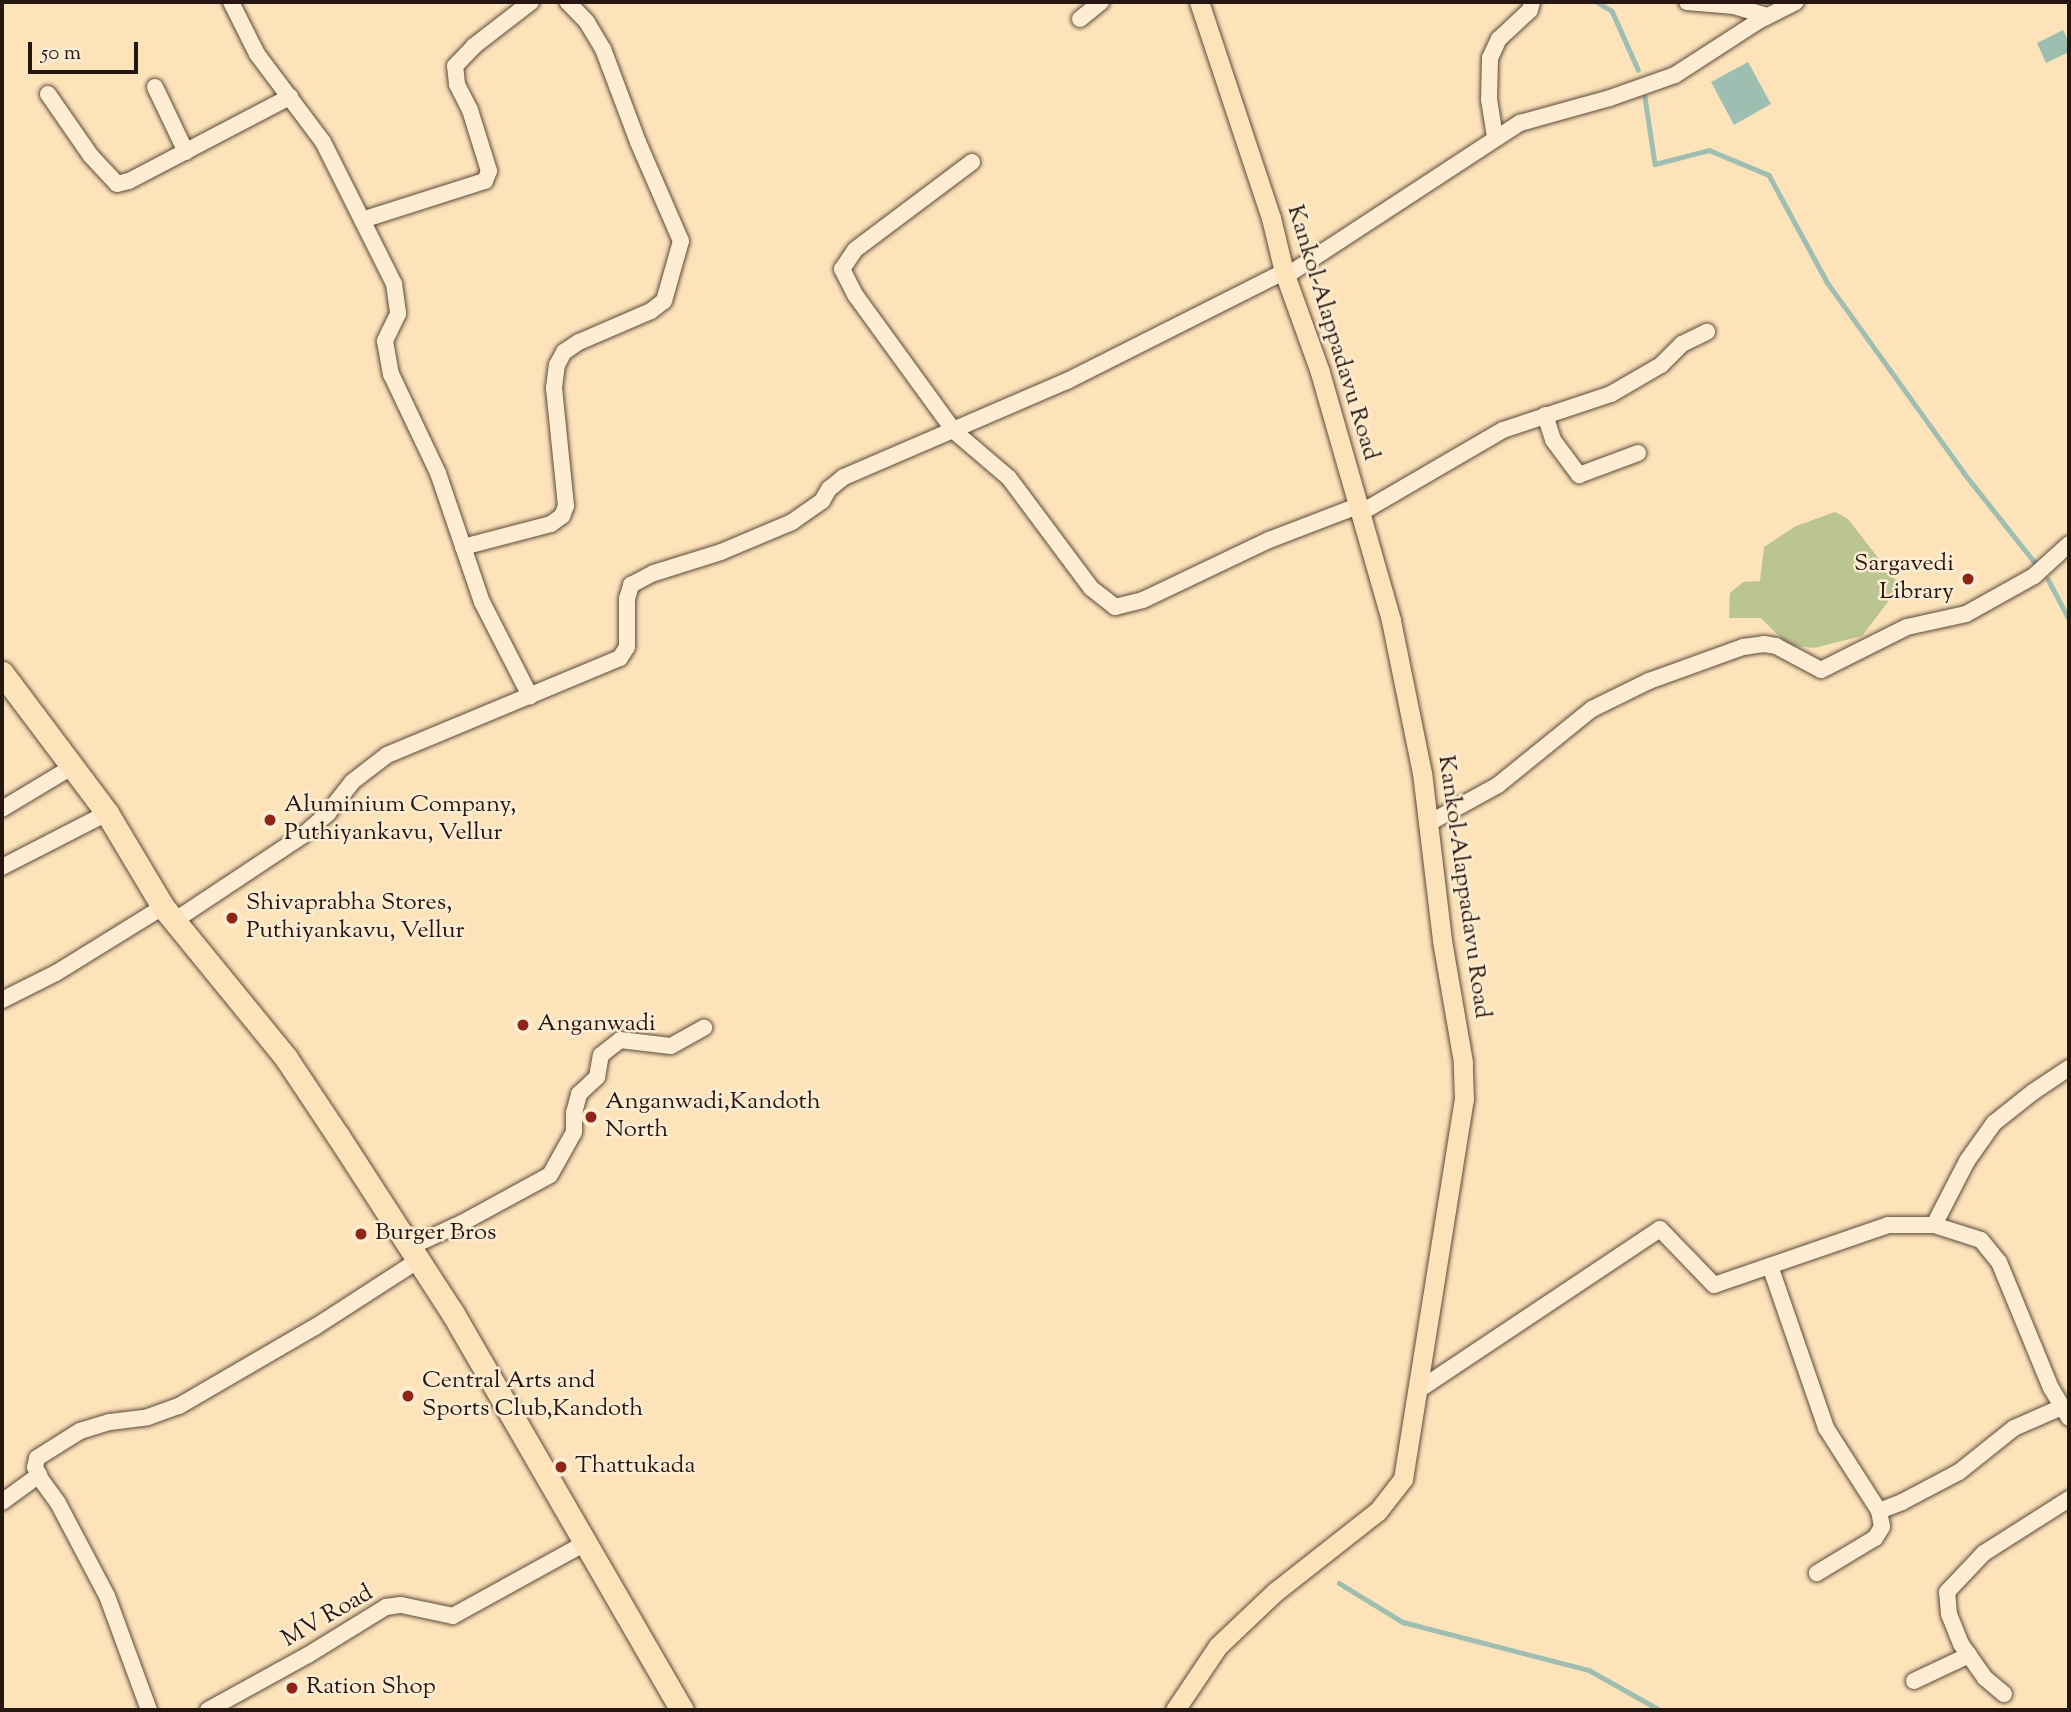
<!DOCTYPE html>
<html>
<head>
<meta charset="utf-8">
<style>
  body { margin:0 }
  #map { position:relative; width:2071px; height:1712px; overflow:hidden; background:#fde3ba; font-family:"Sorts Mill Goudy",serif }
  div>[style] { position:absolute }
  .green>* { inset:0; background:#bbc593 }
  .water>* { inset:0; background:#9fbeb2 }
  .stream>* { height:4.5px; margin:-2.25px; padding:0 2.25px; transform-origin:2.25px; border-radius:2.25px; background:#9fbeb2 }
  .roads { filter:drop-shadow(0 0 2px #5c493b) drop-shadow(0 0 2px #5c493b) }
  .minor>* { height:16px; margin:-8px; padding:0 8px; transform-origin:8px; border-radius:8px; background:#feedd2 }
  .major>* { height:19px; margin:-9.5px; padding:0 9.5px; transform-origin:9.5px; border-radius:9.5px; background:#fde3ba }
  .highway>* { height:23px; margin:-11.5px; padding:0 11.5px; transform-origin:11.5px; border-radius:11.5px; background:#fde3ba }
  .dots>* { width:19px; height:19px; translate:-50% -50%; box-sizing:border-box; border:4px solid #feedd2; border-radius:50% }
  span { translate:-50% -50%; white-space:nowrap; text-align:center; line-height:1.15; -webkit-text-stroke:5px #feedd2; paint-order:stroke }
  .street-label { font-size:24px; color:#261611 }
  .poi-label { font-size:24px; color:#261611 }
  .right { translate:-100% -50%; text-align:right }
  .left { translate:0 -50%; text-align:left }
  .frame { position:absolute; inset:0; border:4px solid #261611; pointer-events:none }
  .scale { position:absolute; left:28px; top:42px; width:110px; height:32px; box-sizing:border-box; border:4px solid #261611; border-top:0; padding-left:9px; font-size:21px; line-height:24px; white-space:nowrap; color:#261611; -webkit-text-stroke:5px #feedd2; paint-order:stroke }
</style>
</head>
<body>
<div id="map">
  <div class="green">
    <div style="clip-path:polygon(1835px 512px,1848px 519px,1900px 586px,1862px 636px,1814px 648px,1788px 645px,1761px 618px,1729px 618px,1730px 593px,1743px 582px,1760px 581px,1764px 547px,1796px 526px)"></div>
  </div>
  <div class="water">
    <div style="clip-path:polygon(2063px 30px,2069px 42px,2069px 52px,2046px 63px,2037px 43px)"></div>
    <div style="clip-path:polygon(1748px 62px,1771px 104px,1734px 125px,1711px 82px)"></div>
  </div>
  <div class="stream">
    <div style="left:1597px;top:2px;width:17px;rotate:31deg"></div>
    <div style="left:1612px;top:11px;width:64px;rotate:65.9deg"></div>
    <div style="left:1645px;top:97px;width:68px;rotate:81.5deg"></div>
    <div style="left:1655px;top:164px;width:56px;rotate:-14.5deg"></div>
    <div style="left:1709px;top:150px;width:65px;rotate:22.6deg"></div>
    <div style="left:1769px;top:175px;width:122px;rotate:61.5deg"></div>
    <div style="left:1827px;top:282px;width:235px;rotate:54.3deg"></div>
    <div style="left:1964px;top:473px;width:116px;rotate:51.6deg"></div>
    <div style="left:2048px;top:579px;width:45px;rotate:62.3deg"></div>
    <div style="left:1339px;top:1583px;width:75px;rotate:31.4deg"></div>
    <div style="left:1403px;top:1622px;width:192px;rotate:14.5deg"></div>
    <div style="left:1589px;top:1670px;width:81px;rotate:29.4deg"></div>
  </div>
  <div class="roads">
    <div class="minor">
      <div style="left:231px;top:2px;width:58px;rotate:63.4deg"></div>
      <div style="left:257px;top:54px;width:110px;rotate:53.1deg"></div>
      <div style="left:323px;top:142px;width:159px;rotate:63.4deg"></div>
      <div style="left:394px;top:284px;width:30px;rotate:82deg"></div>
      <div style="left:398px;top:314px;width:30px;rotate:116deg"></div>
      <div style="left:385px;top:341px;width:34px;rotate:80deg"></div>
      <div style="left:391px;top:374px;width:110px;rotate:64.6deg"></div>
      <div style="left:438px;top:473px;width:136px;rotate:71.2deg"></div>
      <div style="left:482px;top:602px;width:106px;rotate:62.9deg"></div>
      <div style="left:1687px;top:2px;width:47px;rotate:4.9deg"></div>
      <div style="left:1734px;top:6px;width:34px;rotate:17deg"></div>
      <div style="left:1080px;top:19px;width:27px;rotate:-39deg"></div>
      <div style="left:155px;top:87px;width:72px;rotate:64.5deg"></div>
      <div style="left:48px;top:94px;width:75px;rotate:55.3deg"></div>
      <div style="left:91px;top:156px;width:38px;rotate:47deg"></div>
      <div style="left:117px;top:184px;width:12px;rotate:-14deg"></div>
      <div style="left:129px;top:181px;width:182px;rotate:-27.6deg"></div>
      <div style="left:1495px;top:137px;width:37px;rotate:-99deg"></div>
      <div style="left:1489px;top:100px;width:42px;rotate:-88.6deg"></div>
      <div style="left:1490px;top:58px;width:21px;rotate:-65deg"></div>
      <div style="left:1499px;top:39px;width:42px;rotate:-43.1deg"></div>
      <div style="left:1530px;top:10px;width:8px;rotate:-76deg"></div>
      <div style="left:972px;top:162px;width:146px;rotate:143.1deg"></div>
      <div style="left:855px;top:250px;width:23px;rotate:124deg"></div>
      <div style="left:842px;top:269px;width:30px;rotate:63deg"></div>
      <div style="left:856px;top:296px;width:167px;rotate:54deg"></div>
      <div style="left:954px;top:431px;width:72px;rotate:40.5deg"></div>
      <div style="left:1009px;top:478px;width:137px;rotate:53.3deg"></div>
      <div style="left:1091px;top:588px;width:31px;rotate:38deg"></div>
      <div style="left:1115px;top:607px;width:29px;rotate:-14deg"></div>
      <div style="left:1143px;top:600px;width:140px;rotate:-25.5deg"></div>
      <div style="left:1269px;top:540px;width:97px;rotate:-21deg"></div>
      <div style="left:362px;top:220px;width:129px;rotate:-17.6deg"></div>
      <div style="left:485px;top:181px;width:11px;rotate:-68deg"></div>
      <div style="left:489px;top:171px;width:64px;rotate:-107.3deg"></div>
      <div style="left:470px;top:110px;width:29px;rotate:-117deg"></div>
      <div style="left:457px;top:84px;width:18px;rotate:-96deg"></div>
      <div style="left:455px;top:66px;width:28px;rotate:-46deg"></div>
      <div style="left:474px;top:46px;width:72px;rotate:-37.7deg"></div>
      <div style="left:1286px;top:276px;width:280px;rotate:-33.2deg"></div>
      <div style="left:1520px;top:123px;width:93px;rotate:-15.5deg"></div>
      <div style="left:1610px;top:98px;width:69px;rotate:-19.5deg"></div>
      <div style="left:1675px;top:75px;width:101px;rotate:-32.9deg"></div>
      <div style="left:1760px;top:20px;width:40px;rotate:-26.6deg"></div>
      <div style="left:1545px;top:415px;width:26px;rotate:72deg"></div>
      <div style="left:1553px;top:440px;width:44px;rotate:53.4deg"></div>
      <div style="left:1579px;top:475px;width:63px;rotate:-20.4deg"></div>
      <div style="left:1362px;top:512px;width:163px;rotate:-30.2deg"></div>
      <div style="left:1503px;top:430px;width:114px;rotate:-18.4deg"></div>
      <div style="left:1611px;top:394px;width:58px;rotate:-30.1deg"></div>
      <div style="left:1661px;top:365px;width:30px;rotate:-45deg"></div>
      <div style="left:1682px;top:344px;width:28px;rotate:-26deg"></div>
      <div style="left:463px;top:547px;width:91px;rotate:-14.6deg"></div>
      <div style="left:551px;top:524px;width:14px;rotate:-36deg"></div>
      <div style="left:562px;top:516px;width:11px;rotate:-68deg"></div>
      <div style="left:566px;top:506px;width:119px;rotate:-95.8deg"></div>
      <div style="left:554px;top:388px;width:23px;rotate:-83deg"></div>
      <div style="left:557px;top:365px;width:15px;rotate:-62deg"></div>
      <div style="left:564px;top:352px;width:18px;rotate:-34deg"></div>
      <div style="left:579px;top:342px;width:78px;rotate:-23.3deg"></div>
      <div style="left:651px;top:311px;width:16px;rotate:-38deg"></div>
      <div style="left:664px;top:301px;width:62px;rotate:-74.2deg"></div>
      <div style="left:681px;top:241px;width:108px;rotate:-113.5deg"></div>
      <div style="left:638px;top:142px;width:99px;rotate:-110.6deg"></div>
      <div style="left:603px;top:49px;width:31px;rotate:-121deg"></div>
      <div style="left:587px;top:22px;width:28px;rotate:-134deg"></div>
      <div style="left:2px;top:809px;width:82px;rotate:-31deg"></div>
      <div style="left:1429px;top:823px;width:79px;rotate:-28.8deg"></div>
      <div style="left:1498px;top:785px;width:121px;rotate:-39deg"></div>
      <div style="left:1592px;top:709px;width:64px;rotate:-26.2deg"></div>
      <div style="left:1649px;top:681px;width:100px;rotate:-19.9deg"></div>
      <div style="left:1743px;top:647px;width:21px;rotate:-8deg"></div>
      <div style="left:1764px;top:644px;width:12px;rotate:9deg"></div>
      <div style="left:1776px;top:646px;width:51px;rotate:28.1deg"></div>
      <div style="left:1821px;top:670px;width:96px;rotate:-26.6deg"></div>
      <div style="left:1907px;top:627px;width:60px;rotate:-12.4deg"></div>
      <div style="left:1966px;top:614px;width:78px;rotate:-29.2deg"></div>
      <div style="left:2034px;top:576px;width:47px;rotate:-42.4deg"></div>
      <div style="left:2px;top:867px;width:118px;rotate:-27.2deg"></div>
      <div style="left:174px;top:921px;width:154px;rotate:-33.6deg"></div>
      <div style="left:302px;top:836px;width:35px;rotate:-41deg"></div>
      <div style="left:328px;top:813px;width:39px;rotate:-52deg"></div>
      <div style="left:352px;top:782px;width:44px;rotate:-37.6deg"></div>
      <div style="left:387px;top:755px;width:252px;rotate:-22.6deg"></div>
      <div style="left:620px;top:658px;width:13px;rotate:-58deg"></div>
      <div style="left:627px;top:647px;width:48px;rotate:-90deg"></div>
      <div style="left:627px;top:599px;width:15px;rotate:-74deg"></div>
      <div style="left:631px;top:585px;width:26px;rotate:-28deg"></div>
      <div style="left:654px;top:573px;width:70px;rotate:-17.4deg"></div>
      <div style="left:721px;top:552px;width:77px;rotate:-22.9deg"></div>
      <div style="left:792px;top:522px;width:37px;rotate:-35deg"></div>
      <div style="left:822px;top:501px;width:14px;rotate:-60deg"></div>
      <div style="left:829px;top:489px;width:19px;rotate:-39deg"></div>
      <div style="left:844px;top:477px;width:243px;rotate:-23.3deg"></div>
      <div style="left:1067px;top:381px;width:243px;rotate:-26.7deg"></div>
      <div style="left:2px;top:1000px;width:60px;rotate:-26.6deg"></div>
      <div style="left:56px;top:973px;width:126px;rotate:-31.7deg"></div>
      <div style="left:1934px;top:1225px;width:72px;rotate:-62.7deg"></div>
      <div style="left:1967px;top:1161px;width:47px;rotate:-54.6deg"></div>
      <div style="left:1994px;top:1123px;width:50px;rotate:-38.5deg"></div>
      <div style="left:2033px;top:1092px;width:43px;rotate:-33.7deg"></div>
      <div style="left:410px;top:1247px;width:57px;rotate:-24.8deg"></div>
      <div style="left:462px;top:1223px;width:100px;rotate:-28.6deg"></div>
      <div style="left:550px;top:1175px;width:49px;rotate:-60.8deg"></div>
      <div style="left:574px;top:1132px;width:19px;rotate:-90deg"></div>
      <div style="left:574px;top:1113px;width:20px;rotate:-75deg"></div>
      <div style="left:579px;top:1094px;width:25px;rotate:-43deg"></div>
      <div style="left:597px;top:1077px;width:22px;rotate:-80deg"></div>
      <div style="left:601px;top:1055px;width:24px;rotate:-38deg"></div>
      <div style="left:620px;top:1040px;width:51px;rotate:6.7deg"></div>
      <div style="left:671px;top:1046px;width:38px;rotate:-29deg"></div>
      <div style="left:1770px;top:1266px;width:171px;rotate:70.9deg"></div>
      <div style="left:1826px;top:1428px;width:98px;rotate:57.4deg"></div>
      <div style="left:1879px;top:1511px;width:16px;rotate:79deg"></div>
      <div style="left:1882px;top:1527px;width:13px;rotate:122deg"></div>
      <div style="left:1875px;top:1538px;width:68px;rotate:148.9deg"></div>
      <div style="left:1417px;top:1391px;width:292px;rotate:-33.7deg"></div>
      <div style="left:1660px;top:1229px;width:78px;rotate:46deg"></div>
      <div style="left:1714px;top:1285px;width:184px;rotate:-19deg"></div>
      <div style="left:1888px;top:1225px;width:46px"></div>
      <div style="left:1934px;top:1225px;width:49px;rotate:17.7deg"></div>
      <div style="left:1981px;top:1240px;width:28px;rotate:51deg"></div>
      <div style="left:1999px;top:1262px;width:136px;rotate:67.6deg"></div>
      <div style="left:2051px;top:1388px;width:35px;rotate:59deg"></div>
      <div style="left:2px;top:1502px;width:46px;rotate:-36.1deg"></div>
      <div style="left:1879px;top:1511px;width:25px;rotate:-21deg"></div>
      <div style="left:1902px;top:1502px;width:64px;rotate:-27.8deg"></div>
      <div style="left:1959px;top:1472px;width:70px;rotate:-38.7deg"></div>
      <div style="left:2014px;top:1428px;width:52px;rotate:-23.6deg"></div>
      <div style="left:1914px;top:1681px;width:61px;rotate:-25.3deg"></div>
      <div style="left:2004px;top:1694px;width:25px;rotate:-140deg"></div>
      <div style="left:1985px;top:1678px;width:42px;rotate:-125.2deg"></div>
      <div style="left:1961px;top:1644px;width:32px;rotate:-112deg"></div>
      <div style="left:1949px;top:1614px;width:22px;rotate:-95deg"></div>
      <div style="left:1947px;top:1592px;width:54px;rotate:-46.5deg"></div>
      <div style="left:1984px;top:1553px;width:101px;rotate:-32.4deg"></div>
      <div style="left:149px;top:1710px;width:121px;rotate:-110.2deg"></div>
      <div style="left:107px;top:1596px;width:105px;rotate:-117.8deg"></div>
      <div style="left:58px;top:1503px;width:29px;rotate:-126deg"></div>
      <div style="left:41px;top:1480px;width:14px;rotate:-115deg"></div>
      <div style="left:35px;top:1467px;width:9px;rotate:-77deg"></div>
      <div style="left:37px;top:1458px;width:51px;rotate:-32.1deg"></div>
      <div style="left:80px;top:1431px;width:31px;rotate:-17deg"></div>
      <div style="left:110px;top:1422px;width:38px;rotate:-7deg"></div>
      <div style="left:148px;top:1417px;width:33px;rotate:-20deg"></div>
      <div style="left:179px;top:1406px;width:157px;rotate:-30.2deg"></div>
      <div style="left:315px;top:1327px;width:121px;rotate:-32.9deg"></div>
      <div style="left:208px;top:1710px;width:114px;rotate:-28.8deg"></div>
      <div style="left:308px;top:1655px;width:92px;rotate:-31.6deg"></div>
      <div style="left:386px;top:1607px;width:15px;rotate:-8deg"></div>
      <div style="left:401px;top:1605px;width:53px;rotate:11.9deg"></div>
      <div style="left:453px;top:1616px;width:153px;rotate:-28.9deg"></div>
    </div>
    <div class="major">
      <div style="left:1175px;top:1710px;width:77px;rotate:-56.1deg"></div>
      <div style="left:1218px;top:1646px;width:79px;rotate:-43.5deg"></div>
      <div style="left:1275px;top:1592px;width:131px;rotate:-38.2deg"></div>
      <div style="left:1378px;top:1511px;width:41px;rotate:-52deg"></div>
      <div style="left:1403px;top:1479px;width:385px;rotate:-80.9deg"></div>
      <div style="left:1464px;top:1099px;width:37px;rotate:-92deg"></div>
      <div style="left:1463px;top:1062px;width:124px;rotate:-99.8deg"></div>
      <div style="left:1442px;top:940px;width:168px;rotate:-96.8deg"></div>
      <div style="left:1422px;top:773px;width:156px;rotate:-101.5deg"></div>
      <div style="left:1391px;top:620px;width:258px;rotate:-106deg"></div>
      <div style="left:1320px;top:372px;width:106px;rotate:-109.8deg"></div>
      <div style="left:1284px;top:272px;width:56px;rotate:-103.5deg"></div>
      <div style="left:1271px;top:218px;width:228px;rotate:-108.4deg"></div>
    </div>
    <div class="highway">
      <div style="left:2px;top:673px;width:175px;rotate:53.1deg"></div>
      <div style="left:107px;top:813px;width:109px;rotate:59.2deg"></div>
      <div style="left:163px;top:907px;width:195px;rotate:50.8deg"></div>
      <div style="left:286px;top:1058px;width:94px;rotate:56.3deg"></div>
      <div style="left:338px;top:1136px;width:210px;rotate:57.1deg"></div>
      <div style="left:452px;top:1312px;width:460px;rotate:60deg"></div>
    </div>
  </div>
  <div class="dots">
    <div style="left:1968px;top:579px;background:#8f2418"></div>
    <div style="left:270px;top:820px;background:#8f2418"></div>
    <div style="left:232px;top:918px;background:#8f2418"></div>
    <div style="left:523px;top:1025px;background:#8f2418"></div>
    <div style="left:591px;top:1117px;background:#8f2418"></div>
    <div style="left:361px;top:1234px;background:#8f2418"></div>
    <div style="left:408px;top:1396px;background:#8f2418"></div>
    <div style="left:561px;top:1467px;background:#8f2418"></div>
    <div style="left:292px;top:1688px;background:#8f2418"></div>
  </div>
  <div class="street-label">
    <span style="left:1332px;top:333px;rotate:73deg">Kankol-Alappadavu Road</span>
    <span style="left:1463px;top:887px;rotate:82deg">Kankol-Alappadavu Road</span>
    <span style="left:328px;top:1617px;rotate:-30deg">MV Road</span>
  </div>
  <div class="poi-label">
    <span class="right" style="left:1954px;top:579px">Sargavedi<br>Library</span>
    <span class="left" style="left:284px;top:820px">Aluminium Company,<br>Puthiyankavu, Vellur</span>
    <span class="left" style="left:246px;top:918px">Shivaprabha Stores,<br>Puthiyankavu, Vellur</span>
    <span class="left" style="left:537px;top:1025px">Anganwadi</span>
    <span class="left" style="left:605px;top:1117px">Anganwadi,Kandoth<br>North</span>
    <span class="left" style="left:375px;top:1234px">Burger Bros</span>
    <span class="left" style="left:422px;top:1396px">Central Arts and<br>Sports Club,Kandoth</span>
    <span class="left" style="left:575px;top:1467px">Thattukada</span>
    <span class="left" style="left:306px;top:1688px">Ration Shop</span>
  </div>
  <div class="frame"></div>
  <div class="scale">50 m</div>
</div>
</body>
</html>
